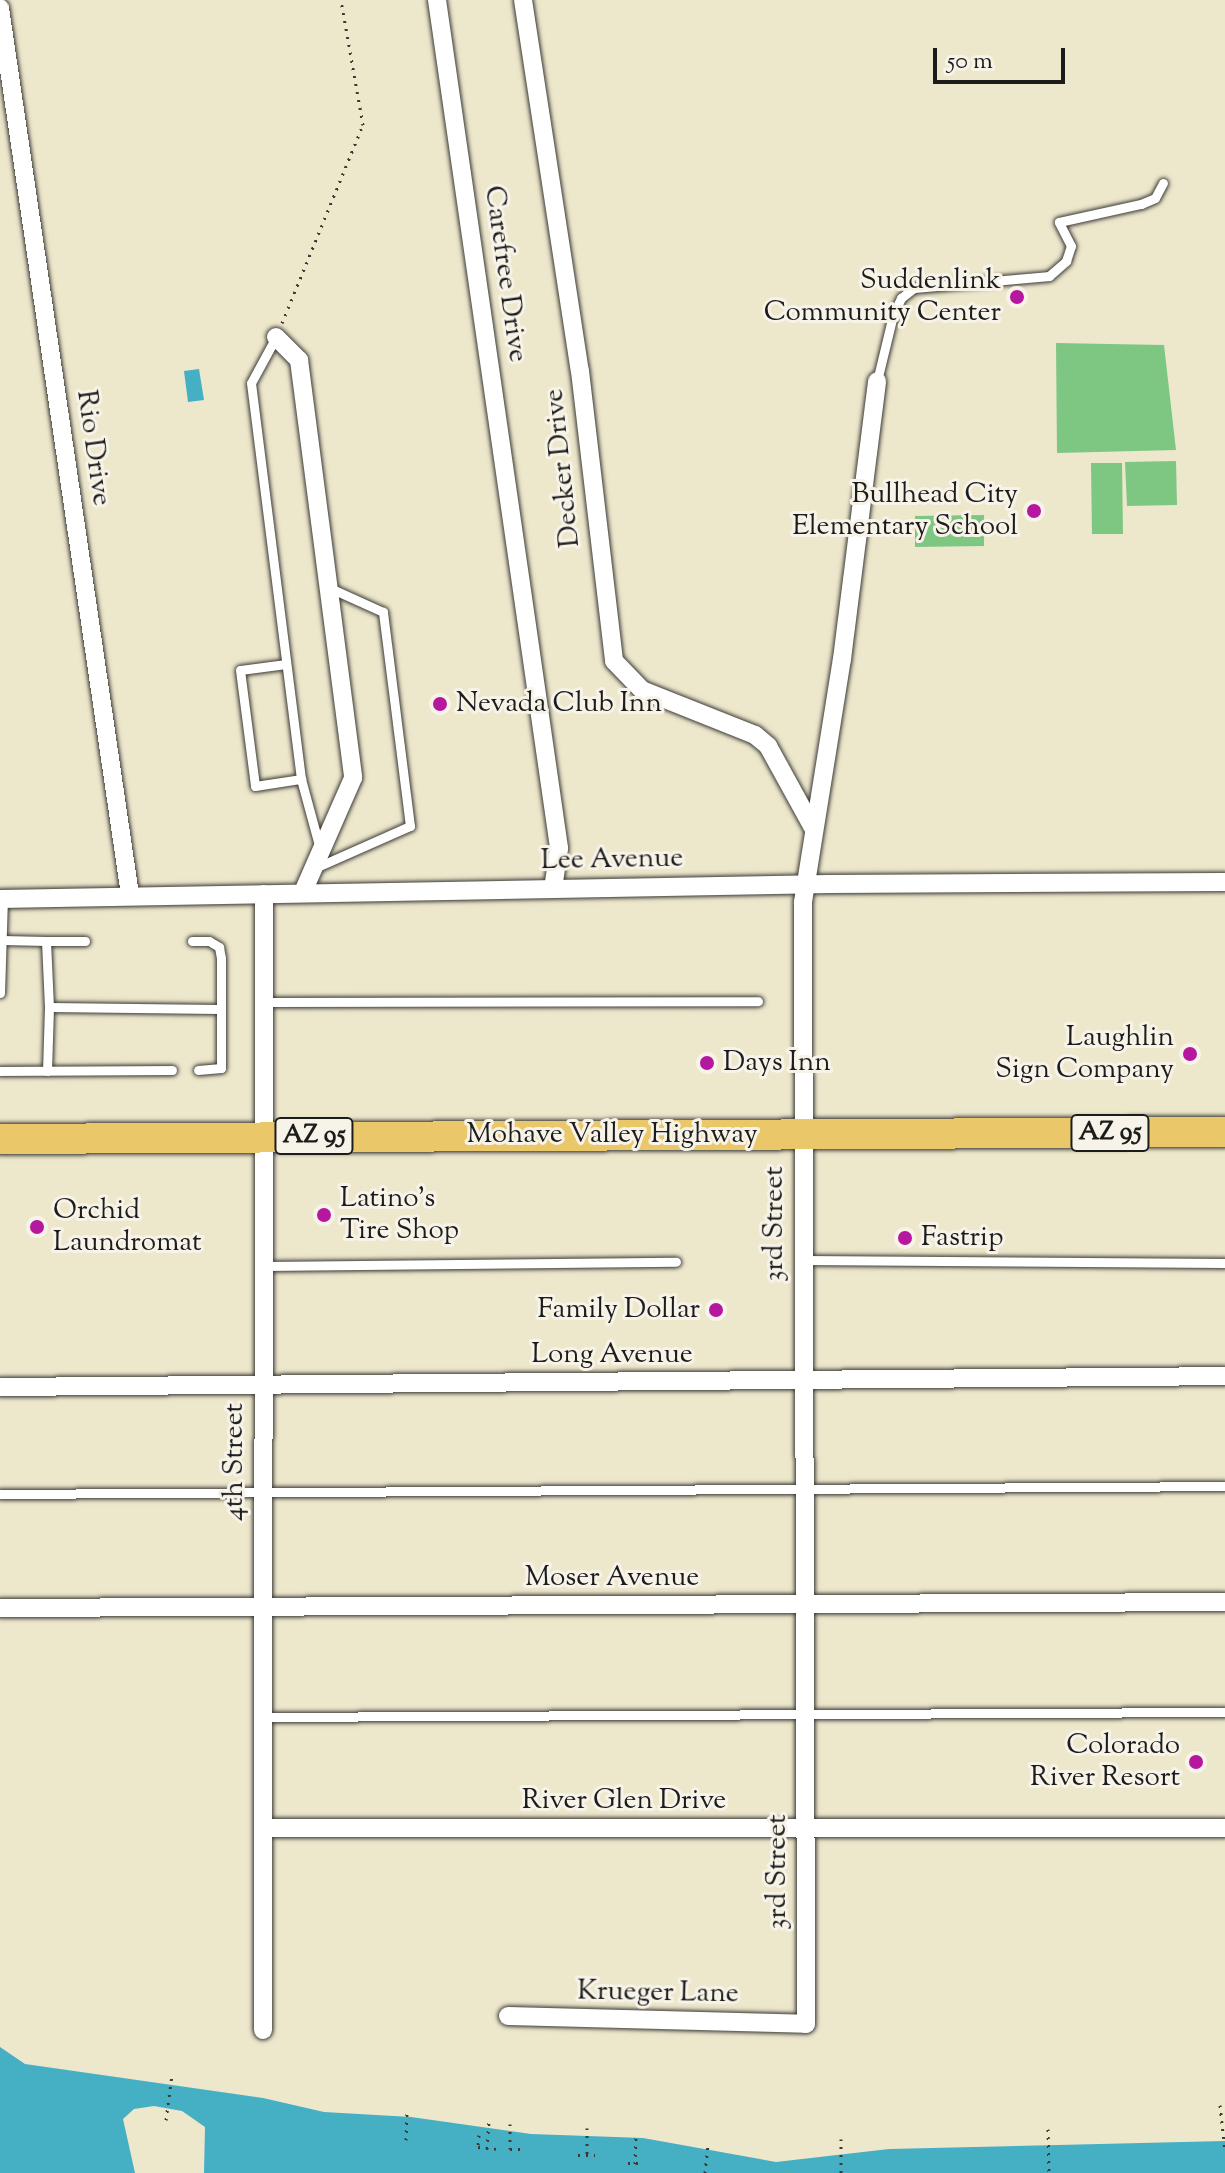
<!DOCTYPE html>
<html>
<head>
<meta charset="utf-8">
<style>
  body { margin:0 }
  #map { position:relative; width:1225px; height:2173px; overflow:hidden; background:#ede7cc; font-family:"Sorts Mill Goudy",serif }
  div>[style] { position:absolute }
  .green>* { inset:0; background:#7ec783 }
  .water>* { inset:0; background:#45afc4 }
  .path>* { height:3px; margin-top:-1.5px; transform-origin:0; background:repeating-linear-gradient(90deg,#3b3a36 0 2px,transparent 0 8px) }
  .roads { filter:drop-shadow(0 0 2px #3b3a36) drop-shadow(0 0 2px #3b3a36) }
  .service>* { height:9px; margin:-4.5px; padding:0 4.5px; transform-origin:4.5px; border-radius:4.5px; background:#fff }
  .minor>* { height:18px; margin:-9px; padding:0 9px; transform-origin:9px; border-radius:9px; background:#fff }
  .trunk>* { height:30px; margin:-15px; padding:0 15px; transform-origin:15px; border-radius:15px; background:#eac769 }
  .dots>* { width:22px; height:22px; translate:-50% -50%; box-sizing:border-box; border:4px solid #f7f3e8; border-radius:50% }
  span { translate:-50% -50%; white-space:nowrap; text-align:center; line-height:1.15; -webkit-text-stroke:6px #f7f3e8; paint-order:stroke }
  .shield-label span { padding:2px 6px; background:#f7f3e8; border:2px solid; border-radius:6px; -webkit-text-stroke-width:0 }
  .shield-label { font-size:26px; color:#1c1c1c; font-weight:700 }
  .street-label { font-size:28px; color:#1c1c1c }
  .poi-label { font-size:28px; color:#1c1c1c }
  .right { translate:-100% -50%; text-align:right }
  .left { translate:0 -50%; text-align:left }
  .scale { position:absolute; left:933px; top:48px; width:132px; height:36px; box-sizing:border-box; border:4px solid #1c1c1c; border-top:0; padding-left:10px; font-size:24px; line-height:28px; white-space:nowrap; color:#1c1c1c; -webkit-text-stroke:6px #f7f3e8; paint-order:stroke }
</style>
</head>
<body>
<div id="map">
  <div class="green">
    <div style="clip-path:polygon(1056px 343px,1164px 345px,1176px 450px,1057px 453px)"></div>
    <div style="clip-path:polygon(1176px 461px,1177px 505px,1127px 506px,1125px 462px)"></div>
    <div style="clip-path:polygon(1091px 463px,1122px 463px,1123px 534px,1092px 534px)"></div>
    <div style="clip-path:polygon(984px 515px,984px 546px,915px 547px,915px 516px)"></div>
  </div>
  <div class="water">
    <div style="clip-path:polygon(199px 369px,204px 400px,188px 402px,184px 371px)"></div>
    <div style="clip-path:polygon(0 2047px,25px 2064px,263px 2098px,324px 2112px,411px 2117px,531px 2134px,643px 2138px,776px 2162px,889px 2149px,1225px 2141px,1225px 2173px,204px 2173px,205px 2127px,182px 2111px,154px 2106px,134px 2109px,123px 2119px,135px 2173px,0 2173px)"></div>
  </div>
  <div class="path">
    <div style="left:282px;top:323px;width:214px;rotate:-67.8deg"></div>
    <div style="left:363px;top:125px;width:127px;rotate:-100deg"></div>
    <div style="left:1220px;top:2105px;width:46px;rotate:83.8deg"></div>
    <div style="left:166px;top:2120px;width:45px;rotate:-82.4deg"></div>
    <div style="left:510px;top:2124px;width:25px;rotate:90deg"></div>
    <div style="left:510px;top:2149px;width:11px"></div>
    <div style="left:587px;top:2128px;width:27px;rotate:90deg"></div>
    <div style="left:1048px;top:2129px;width:44px;rotate:88.7deg"></div>
    <div style="left:479px;top:2135px;width:12px;rotate:95deg"></div>
    <div style="left:478px;top:2147px;width:18px;rotate:6deg"></div>
    <div style="left:841px;top:2139px;width:34px;rotate:90deg"></div>
    <div style="left:406px;top:2140px;width:31px;rotate:-88deg"></div>
    <div style="left:487px;top:2149px;width:28px;rotate:-86deg"></div>
    <div style="left:578px;top:2155px;width:17px"></div>
    <div style="left:628px;top:2163px;width:13px"></div>
    <div style="left:635px;top:2164px;width:30px;rotate:-88deg"></div>
    <div style="left:705px;top:2173px;width:31px;rotate:-84deg"></div>
  </div>
  <div class="roads">
    <div class="service">
      <div style="left:276px;top:337px;width:52px;rotate:118.5deg"></div>
      <div style="left:251px;top:383px;width:399px;rotate:82.8deg"></div>
      <div style="left:301px;top:779px;width:73px;rotate:74.8deg"></div>
      <div style="left:877px;top:381px;width:68px;rotate:-76.4deg"></div>
      <div style="left:893px;top:315px;width:19px;rotate:-65deg"></div>
      <div style="left:901px;top:298px;width:16px;rotate:-38deg"></div>
      <div style="left:914px;top:288px;width:136px;rotate:-5.1deg"></div>
      <div style="left:1049px;top:276px;width:23px;rotate:-41deg"></div>
      <div style="left:1066px;top:261px;width:16px;rotate:-72deg"></div>
      <div style="left:1071px;top:246px;width:27px;rotate:-117deg"></div>
      <div style="left:1059px;top:222px;width:84px;rotate:-12.4deg"></div>
      <div style="left:1141px;top:204px;width:15px;rotate:-23deg"></div>
      <div style="left:1155px;top:198px;width:17px;rotate:-62deg"></div>
      <div style="left:286px;top:664px;width:46px;rotate:172.6deg"></div>
      <div style="left:240px;top:670px;width:117px;rotate:82.6deg"></div>
      <div style="left:255px;top:786px;width:47px;rotate:-8.7deg"></div>
      <div style="left:315px;top:868px;width:104px;rotate:-23.9deg"></div>
      <div style="left:410px;top:826px;width:216px;rotate:-97.2deg"></div>
      <div style="left:383px;top:612px;width:58px;rotate:-155.6deg"></div>
      <div style="left:2px;top:940px;width:44px;rotate:1.3deg"></div>
      <div style="left:46px;top:941px;width:66px;rotate:87.4deg"></div>
      <div style="left:49px;top:1007px;width:170px;rotate:0.7deg"></div>
      <div style="left:46px;top:941px;width:39px"></div>
      <div style="left:192px;top:941px;width:17px"></div>
      <div style="left:209px;top:941px;width:12px;rotate:31deg"></div>
      <div style="left:219px;top:947px;width:11px;rotate:80deg"></div>
      <div style="left:221px;top:958px;width:110px;rotate:90deg"></div>
      <div style="left:221px;top:1068px;width:23px;rotate:175deg"></div>
      <div style="left:0;top:993px;width:94px;rotate:-88.2deg"></div>
      <div style="left:264px;top:1002px;width:494px;rotate:-0.1deg"></div>
      <div style="left:0;top:1071px;width:172px;rotate:-0.3deg"></div>
      <div style="left:47px;top:1071px;width:64px;rotate:-88.2deg"></div>
      <div style="left:803px;top:1260px;width:422px;rotate:0.4deg"></div>
      <div style="left:264px;top:1266px;width:412px;rotate:-0.6deg"></div>
      <div style="left:0;top:1494px;width:1225px;rotate:-0.37deg"></div>
      <div style="left:263px;top:1717px;width:962px;rotate:-0.3deg"></div>
    </div>
    <div class="minor">
      <div style="left:437px;top:0;width:857px;rotate:81.81deg"></div>
      <div style="left:559px;top:848px;width:41px;rotate:98.3deg"></div>
      <div style="left:523px;top:0;width:375px;rotate:81.3deg"></div>
      <div style="left:580px;top:371px;width:292px;rotate:83.3deg"></div>
      <div style="left:614px;top:661px;width:40px;rotate:46deg"></div>
      <div style="left:642px;top:690px;width:122px;rotate:21.7deg"></div>
      <div style="left:755px;top:735px;width:17px;rotate:40deg"></div>
      <div style="left:768px;top:746px;width:94px;rotate:61.2deg"></div>
      <div style="left:0;top:8px;width:896px;rotate:81.66deg"></div>
      <div style="left:276px;top:337px;width:33px;rotate:45deg"></div>
      <div style="left:299px;top:360px;width:421px;rotate:82.6deg"></div>
      <div style="left:353px;top:778px;width:124px;rotate:113.7deg"></div>
      <div style="left:0;top:899px;width:829px;rotate:-1.04deg"></div>
      <div style="left:829px;top:884px;width:396px;rotate:-0.3deg"></div>
      <div style="left:0;top:1387px;width:1225px;rotate:-0.51deg"></div>
      <div style="left:0;top:1608px;width:1225px;rotate:-0.28deg"></div>
      <div style="left:263px;top:1828px;width:962px"></div>
      <div style="left:508px;top:2016px;width:298px;rotate:1.5deg"></div>
      <div style="left:806px;top:2024px;width:1122px;rotate:-90.15deg"></div>
      <div style="left:803px;top:902px;width:246px;rotate:-80.9deg"></div>
      <div style="left:842px;top:659px;width:280px;rotate:-82.8deg"></div>
      <div style="left:263px;top:2030px;width:1136px;rotate:-89.95deg"></div>
    </div>
    <div class="trunk">
      <div style="left:0;top:1139px;width:1225px;rotate:-0.33deg"></div>
    </div>
  </div>
  <div class="dots">
    <div style="left:1017px;top:297px;background:#b5179e"></div>
    <div style="left:1034px;top:511px;background:#b5179e"></div>
    <div style="left:440px;top:704px;background:#b5179e"></div>
    <div style="left:1190px;top:1054px;background:#b5179e"></div>
    <div style="left:707px;top:1063px;background:#b5179e"></div>
    <div style="left:324px;top:1215px;background:#b5179e"></div>
    <div style="left:37px;top:1227px;background:#b5179e"></div>
    <div style="left:905px;top:1238px;background:#b5179e"></div>
    <div style="left:716px;top:1310px;background:#b5179e"></div>
    <div style="left:1196px;top:1762px;background:#b5179e"></div>
  </div>
  <div class="shield-label">
    <span style="left:1110px;top:1133px">AZ 95</span>
    <span style="left:314px;top:1136px">AZ 95</span>
  </div>
  <div class="street-label">
    <span style="left:505px;top:274px;rotate:82deg">Carefree Drive</span>
    <span style="left:93px;top:448px;rotate:82deg">Rio Drive</span>
    <span style="left:563px;top:468px;rotate:-96deg">Decker Drive</span>
    <span style="left:612px;top:860px;rotate:-1deg">Lee Avenue</span>
    <span style="left:612px;top:1135px">Mohave Valley Highway</span>
    <span style="left:775px;top:1224px;rotate:-90deg">3rd Street</span>
    <span style="left:612px;top:1355px">Long Avenue</span>
    <span style="left:235px;top:1462px;rotate:-90deg">4th Street</span>
    <span style="left:612px;top:1578px">Moser Avenue</span>
    <span style="left:624px;top:1801px">River Glen Drive</span>
    <span style="left:778px;top:1872px;rotate:-90deg">3rd Street</span>
    <span style="left:658px;top:1993px;rotate:1deg">Krueger Lane</span>
  </div>
  <div class="poi-label">
    <span class="right" style="left:1001px;top:297px">Suddenlink<br>Community Center</span>
    <span class="right" style="left:1018px;top:511px">Bullhead City<br>Elementary School</span>
    <span class="left" style="left:456px;top:704px">Nevada Club Inn</span>
    <span class="right" style="left:1174px;top:1054px">Laughlin<br>Sign Company</span>
    <span class="left" style="left:723px;top:1063px">Days Inn</span>
    <span class="left" style="left:340px;top:1215px">Latino's<br>Tire Shop</span>
    <span class="left" style="left:53px;top:1227px">Orchid<br>Laundromat</span>
    <span class="left" style="left:921px;top:1238px">Fastrip</span>
    <span class="right" style="left:700px;top:1310px">Family Dollar</span>
    <span class="right" style="left:1180px;top:1762px">Colorado<br>River Resort</span>
  </div>
  <div class="scale">50 m</div>
</div>
</body>
</html>
